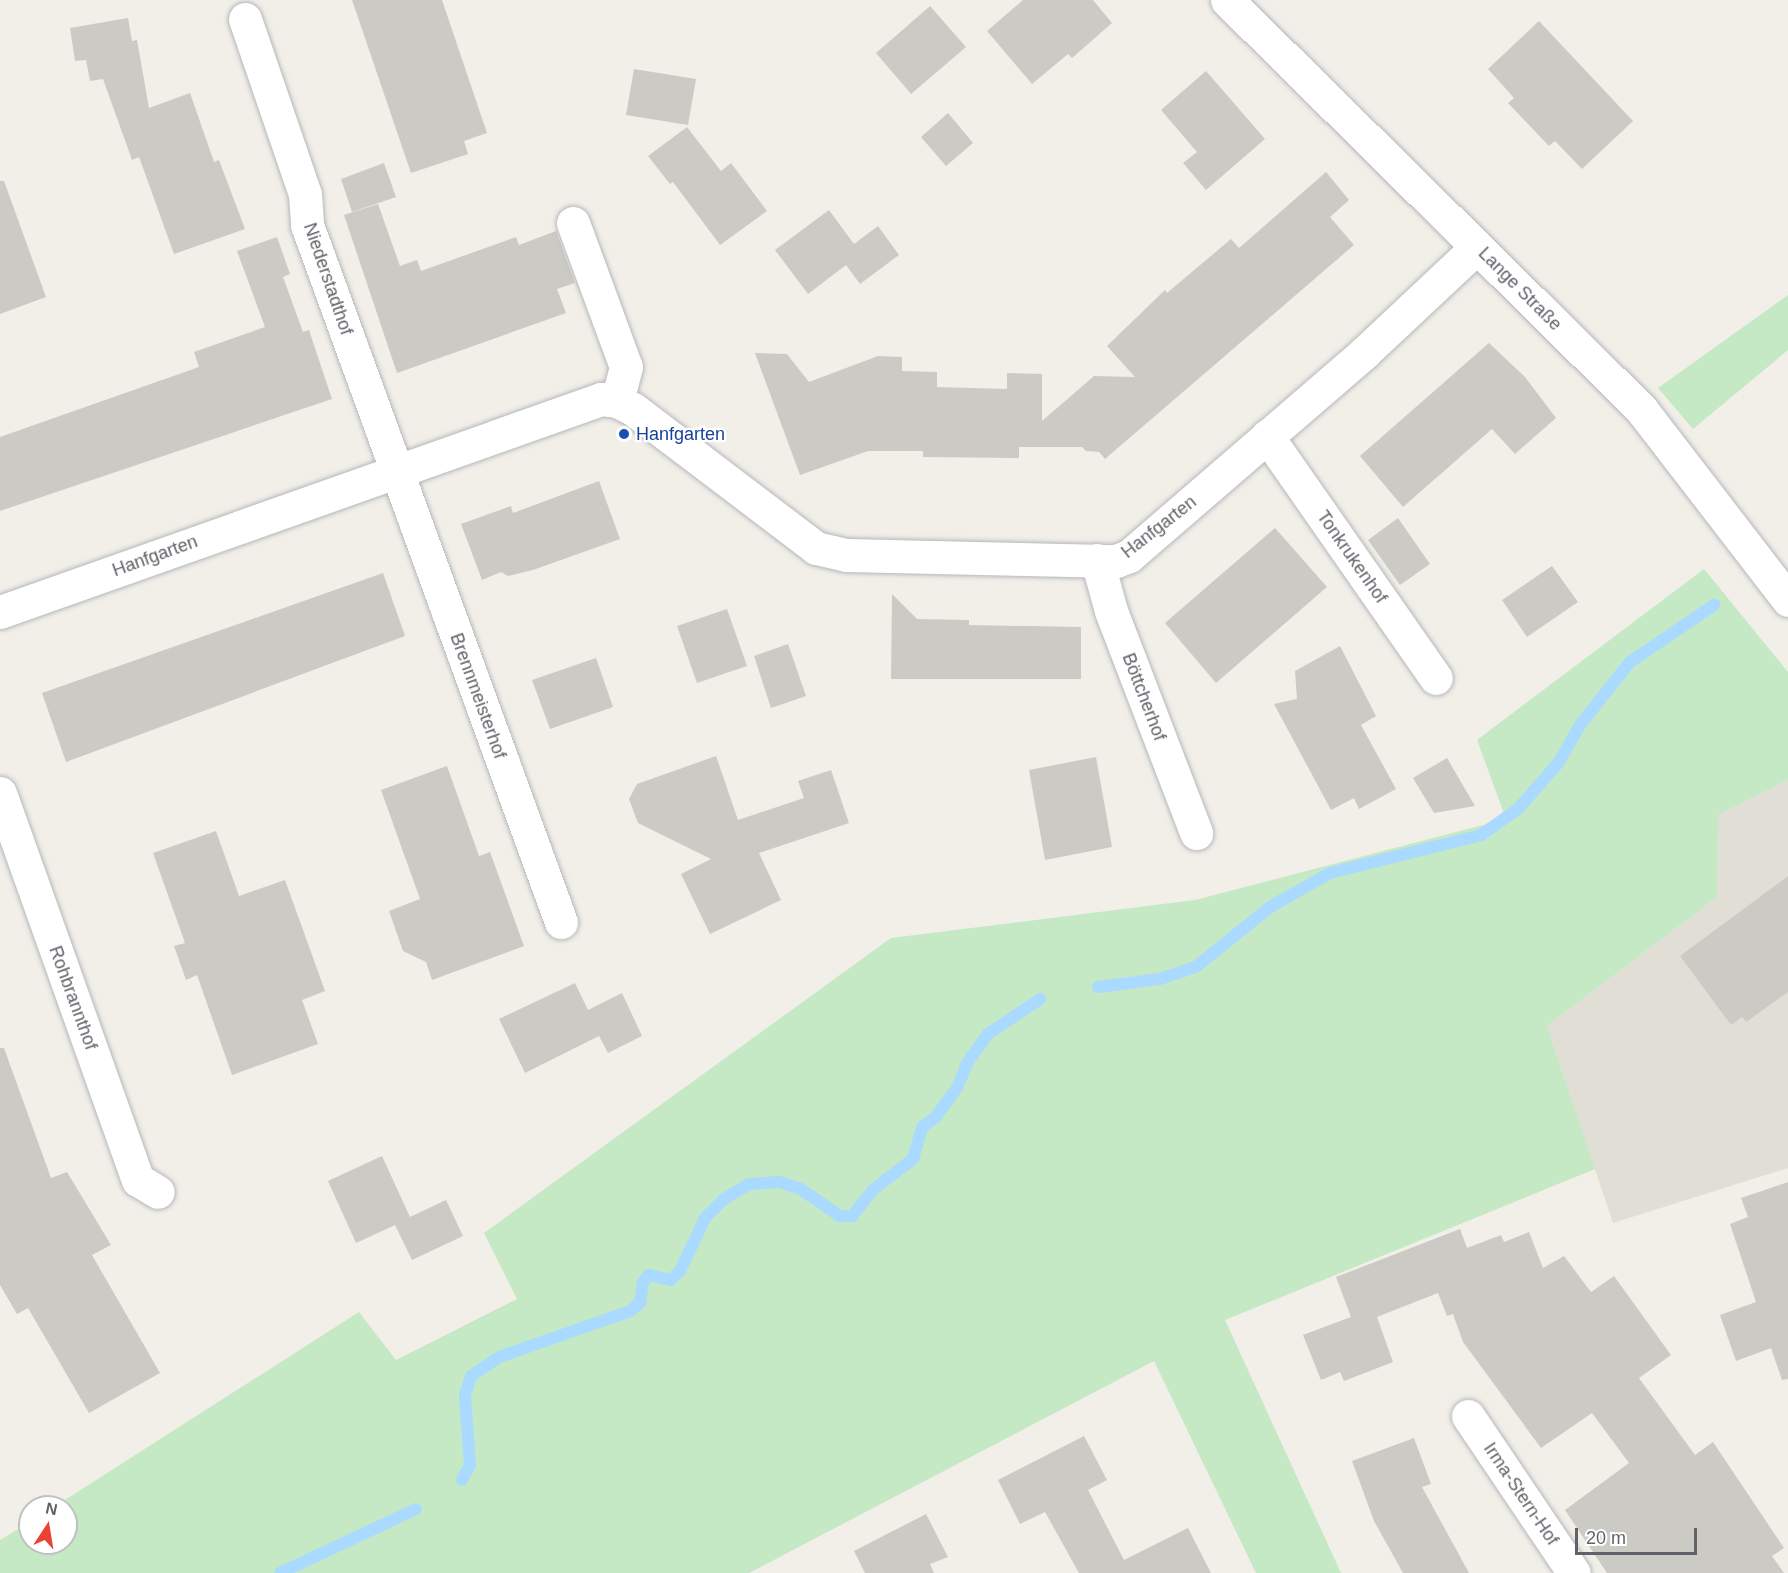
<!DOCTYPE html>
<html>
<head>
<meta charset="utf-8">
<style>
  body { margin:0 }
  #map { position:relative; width:1788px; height:1573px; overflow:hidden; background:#f1efe8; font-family:Helvetica,sans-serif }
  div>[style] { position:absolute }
  .education>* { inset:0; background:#e1ded6 }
  .green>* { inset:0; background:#c5e8c5 }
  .stream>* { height:12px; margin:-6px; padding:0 6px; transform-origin:6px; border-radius:6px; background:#aadaff }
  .building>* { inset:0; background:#cccac5 }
  .roads { filter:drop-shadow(0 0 2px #b5b8bc) drop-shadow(0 0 2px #b5b8bc) }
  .minor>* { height:33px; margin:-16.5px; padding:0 16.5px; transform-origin:16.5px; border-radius:16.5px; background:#fff }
  .dots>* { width:16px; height:16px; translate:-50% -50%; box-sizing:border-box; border:3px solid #fff; border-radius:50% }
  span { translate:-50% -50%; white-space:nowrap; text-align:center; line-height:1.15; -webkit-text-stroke:4.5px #fff; paint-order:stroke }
  .street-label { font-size:18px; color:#5f6368 }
  .transit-label { font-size:18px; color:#164399 }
  .left { translate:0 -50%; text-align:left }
  .north { position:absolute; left:18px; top:1495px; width:60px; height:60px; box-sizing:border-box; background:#fff; border:2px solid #bfc1c3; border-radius:50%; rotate:12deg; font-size:16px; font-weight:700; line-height:24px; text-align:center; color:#5f6368 }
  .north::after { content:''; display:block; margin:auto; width:21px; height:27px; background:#ea4335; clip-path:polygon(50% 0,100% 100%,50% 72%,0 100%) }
  .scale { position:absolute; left:1575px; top:1528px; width:122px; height:27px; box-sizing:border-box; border:3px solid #5f6368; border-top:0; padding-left:8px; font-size:18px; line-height:21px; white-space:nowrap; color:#5f6368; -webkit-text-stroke:4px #fff; paint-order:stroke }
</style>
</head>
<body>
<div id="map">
  <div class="education">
    <div style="clip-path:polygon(1788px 780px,1788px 1168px,1613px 1223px,1547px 1026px,1717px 897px,1718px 815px)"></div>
  </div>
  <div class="green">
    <div style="clip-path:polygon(1788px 295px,1788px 350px,1693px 429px,1658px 388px)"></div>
    <div style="clip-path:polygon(1704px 569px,1788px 672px,1788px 780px,1718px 815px,1717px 897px,1547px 1026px,1595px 1169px,1225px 1320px,1341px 1573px,1256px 1573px,1154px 1361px,749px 1573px,0 1573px,0 1540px,30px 1522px,30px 1543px,66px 1543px,66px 1507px,54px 1507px,359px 1312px,396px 1360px,517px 1299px,484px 1233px,891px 938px,1195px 900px,1506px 819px,1477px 740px)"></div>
  </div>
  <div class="stream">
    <div style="left:1098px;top:987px;width:63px;rotate:-7.4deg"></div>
    <div style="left:1160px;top:979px;width:39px;rotate:-19deg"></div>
    <div style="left:1197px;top:966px;width:94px;rotate:-38.9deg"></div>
    <div style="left:1270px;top:907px;width:69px;rotate:-29.5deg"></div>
    <div style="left:1330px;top:873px;width:156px;rotate:-14.1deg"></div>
    <div style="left:1481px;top:835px;width:45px;rotate:-35.1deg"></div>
    <div style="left:1518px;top:809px;width:62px;rotate:-48.9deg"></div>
    <div style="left:1559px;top:762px;width:43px;rotate:-60.4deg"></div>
    <div style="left:1580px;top:725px;width:80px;rotate:-51.6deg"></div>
    <div style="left:1630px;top:662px;width:102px;rotate:-34.2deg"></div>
    <div style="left:462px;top:1480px;width:17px;rotate:-62deg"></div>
    <div style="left:470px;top:1465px;width:70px;rotate:-94.1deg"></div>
    <div style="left:465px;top:1395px;width:20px;rotate:-72deg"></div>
    <div style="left:471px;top:1376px;width:34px;rotate:-34deg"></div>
    <div style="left:499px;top:1357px;width:139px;rotate:-19.3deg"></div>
    <div style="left:630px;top:1311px;width:13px;rotate:-39deg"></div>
    <div style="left:640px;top:1303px;width:21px;rotate:-82deg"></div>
    <div style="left:643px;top:1282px;width:9px;rotate:-49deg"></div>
    <div style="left:649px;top:1275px;width:22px;rotate:13deg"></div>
    <div style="left:670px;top:1280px;width:13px;rotate:-42deg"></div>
    <div style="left:680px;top:1271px;width:59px;rotate:-64.7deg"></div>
    <div style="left:705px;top:1218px;width:27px;rotate:-45deg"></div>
    <div style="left:724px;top:1199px;width:29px;rotate:-31deg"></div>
    <div style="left:749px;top:1184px;width:30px;rotate:-4deg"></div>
    <div style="left:779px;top:1182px;width:21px;rotate:17deg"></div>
    <div style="left:799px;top:1188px;width:50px;rotate:34.3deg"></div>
    <div style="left:840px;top:1216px;width:12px"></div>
    <div style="left:852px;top:1216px;width:35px;rotate:-51deg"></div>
    <div style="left:874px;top:1189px;width:49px;rotate:-37.6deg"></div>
    <div style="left:913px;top:1159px;width:33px;rotate:-74deg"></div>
    <div style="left:922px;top:1127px;width:16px;rotate:-35deg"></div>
    <div style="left:935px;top:1118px;width:37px;rotate:-54deg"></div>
    <div style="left:957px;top:1088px;width:27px;rotate:-68deg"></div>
    <div style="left:967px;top:1063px;width:36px;rotate:-54deg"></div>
    <div style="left:988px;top:1034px;width:63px;rotate:-33.9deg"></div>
    <div style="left:280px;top:1573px;width:150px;rotate:-25.2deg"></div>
  </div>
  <div class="building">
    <div style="clip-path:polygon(352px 0,442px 0,487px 133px,464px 141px,468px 154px,411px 173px)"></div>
    <div style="clip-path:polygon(1023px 0,1093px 0,1112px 23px,1072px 58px,1068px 54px,1032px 84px,987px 31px)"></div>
    <div style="clip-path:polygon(930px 6px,966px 47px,911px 94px,876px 53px)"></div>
    <div style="clip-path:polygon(128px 18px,132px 41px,137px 40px,149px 108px,190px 93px,214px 162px,219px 160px,245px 229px,174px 254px,139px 157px,132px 160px,103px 79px,90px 81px,86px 60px,75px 61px,70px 28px)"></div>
    <div style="clip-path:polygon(1539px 21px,1633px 121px,1582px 169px,1555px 141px,1549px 146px,1508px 103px,1514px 98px,1488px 69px)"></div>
    <div style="clip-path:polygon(634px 69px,696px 79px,688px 125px,626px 115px)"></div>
    <div style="clip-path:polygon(1206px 71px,1265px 139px,1206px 190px,1183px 163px,1197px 152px,1161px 110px)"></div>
    <div style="clip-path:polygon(948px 113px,973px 143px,946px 166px,921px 137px)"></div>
    <div style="clip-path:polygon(687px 127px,721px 171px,731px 163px,767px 211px,720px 245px,673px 182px,670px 184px,648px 156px)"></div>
    <div style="clip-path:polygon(384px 163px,396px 197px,352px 212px,341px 179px)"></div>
    <div style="clip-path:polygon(1326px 172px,1349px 200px,1330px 217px,1354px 245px,1105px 459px,1099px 452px,1086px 451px,1082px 447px,1019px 447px,1019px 458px,923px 457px,923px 451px,868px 451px,800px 475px,755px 353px,787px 354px,809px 382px,878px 356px,902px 357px,902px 371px,937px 372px,937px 387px,1007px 389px,1007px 373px,1042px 374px,1042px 421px,1094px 376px,1135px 377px,1107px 346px,1165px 290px,1167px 293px,1231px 239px,1239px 248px)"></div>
    <div style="clip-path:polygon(0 181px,4px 181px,46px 297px,0 314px)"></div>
    <div style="clip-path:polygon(378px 204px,400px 266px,417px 260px,421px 271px,516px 237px,519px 245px,556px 231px,575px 283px,557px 289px,566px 313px,397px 373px,344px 215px)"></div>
    <div style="clip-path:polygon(829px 210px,854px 244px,878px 226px,899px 255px,860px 284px,846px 265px,808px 294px,775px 250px)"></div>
    <div style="clip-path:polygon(277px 237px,290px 274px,283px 277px,303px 332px,309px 330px,332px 399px,0 511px,0 437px,199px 367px,194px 352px,265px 327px,237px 251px)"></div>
    <div style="clip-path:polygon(1489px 343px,1525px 377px,1556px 418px,1515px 454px,1492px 429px,1403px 507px,1360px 456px)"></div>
    <div style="clip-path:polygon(599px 481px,620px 539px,533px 570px,508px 576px,501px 572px,482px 580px,461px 524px,511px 506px,513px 513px)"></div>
    <div style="clip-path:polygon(1398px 518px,1430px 564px,1400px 585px,1368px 540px)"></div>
    <div style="clip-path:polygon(1275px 528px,1327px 587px,1216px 683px,1165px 623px)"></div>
    <div style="clip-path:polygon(1552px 566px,1578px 602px,1527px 637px,1502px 600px)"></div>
    <div style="clip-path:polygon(383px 573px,405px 636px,66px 762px,42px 693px)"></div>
    <div style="clip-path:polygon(892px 594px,917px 619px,969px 620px,969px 625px,1081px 627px,1081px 679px,891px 679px)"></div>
    <div style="clip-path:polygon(727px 609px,747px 666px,697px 683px,677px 626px)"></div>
    <div style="clip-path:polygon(788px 644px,806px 696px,771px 708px,754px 656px)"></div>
    <div style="clip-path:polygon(1340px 646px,1376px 716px,1361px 725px,1396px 789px,1359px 809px,1354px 798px,1331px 810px,1274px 704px,1297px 699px,1295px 671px)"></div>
    <div style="clip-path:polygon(596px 658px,613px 707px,550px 729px,532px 680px)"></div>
    <div style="clip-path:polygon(716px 756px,738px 820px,804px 798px,798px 781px,831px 770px,849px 823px,759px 853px,781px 900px,710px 934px,681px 874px,711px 859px,638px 823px,629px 799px,637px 784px)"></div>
    <div style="clip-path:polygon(1096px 757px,1112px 847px,1045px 860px,1029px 770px)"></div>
    <div style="clip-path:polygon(1447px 758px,1475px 806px,1434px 813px,1413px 778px)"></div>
    <div style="clip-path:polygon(447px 766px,479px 856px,490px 852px,524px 946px,432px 980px,426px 962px,403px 951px,389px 911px,420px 899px,381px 790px)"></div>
    <div style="clip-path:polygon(216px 831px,239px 896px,285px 880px,325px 991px,302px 1000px,318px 1044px,232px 1075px,197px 975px,186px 980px,174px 946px,185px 943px,153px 853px)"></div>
    <div style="clip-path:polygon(1788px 876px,1788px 992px,1746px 1022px,1742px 1017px,1731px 1025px,1680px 956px)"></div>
    <div style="clip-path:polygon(575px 983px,588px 1010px,622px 993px,642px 1036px,608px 1053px,599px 1036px,525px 1073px,499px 1019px)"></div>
    <div style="clip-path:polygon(0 1048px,4px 1048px,51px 1178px,67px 1172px,111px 1245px,92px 1255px,160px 1373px,89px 1413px,28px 1308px,17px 1314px,0 1285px)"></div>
    <div style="clip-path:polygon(382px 1156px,410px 1217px,446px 1200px,463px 1236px,412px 1260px,395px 1225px,356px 1243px,328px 1181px)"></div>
    <div style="clip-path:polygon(1788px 1182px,1788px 1379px,1782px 1380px,1771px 1348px,1736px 1361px,1720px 1315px,1756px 1302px,1730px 1224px,1748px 1217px,1741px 1198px)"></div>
    <div style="clip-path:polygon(1460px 1229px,1467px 1248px,1501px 1235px,1504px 1242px,1529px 1232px,1543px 1268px,1564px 1256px,1591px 1292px,1614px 1276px,1671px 1355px,1639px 1378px,1695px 1455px,1713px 1442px,1784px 1548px,1772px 1556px,1784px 1573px,1607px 1573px,1565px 1510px,1629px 1463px,1592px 1413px,1541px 1448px,1463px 1342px,1453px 1314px,1447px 1316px,1438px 1293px,1377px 1317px,1393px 1362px,1344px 1381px,1340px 1372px,1321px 1380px,1303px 1335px,1351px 1317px,1336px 1277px)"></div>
    <div style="clip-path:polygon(1084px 1436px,1107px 1480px,1088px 1490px,1124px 1560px,1188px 1528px,1211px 1573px,1079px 1573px,1045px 1512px,1020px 1524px,998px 1480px)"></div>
    <div style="clip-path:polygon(1414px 1438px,1431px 1484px,1422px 1487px,1469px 1573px,1403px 1573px,1374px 1521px,1352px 1461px)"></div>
    <div style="clip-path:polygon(926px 1514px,948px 1557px,930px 1564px,934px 1573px,865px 1573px,854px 1551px)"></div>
  </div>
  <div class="roads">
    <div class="minor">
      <div style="left:1227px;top:0;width:582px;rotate:44.65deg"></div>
      <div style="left:1641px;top:409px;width:241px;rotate:52.4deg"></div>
      <div style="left:245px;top:19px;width:185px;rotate:71.1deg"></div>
      <div style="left:305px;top:194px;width:31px;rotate:86deg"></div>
      <div style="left:307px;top:225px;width:742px;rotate:69.98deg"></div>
      <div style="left:573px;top:223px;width:153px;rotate:69.8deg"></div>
      <div style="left:626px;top:367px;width:35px;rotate:105deg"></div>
      <div style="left:1267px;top:436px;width:295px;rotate:55.1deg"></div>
      <div style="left:1097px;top:560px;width:53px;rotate:74.6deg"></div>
      <div style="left:1111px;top:611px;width:238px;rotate:69deg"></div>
      <div style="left:0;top:612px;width:638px;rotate:-19.51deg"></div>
      <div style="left:601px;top:399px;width:16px;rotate:7deg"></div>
      <div style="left:617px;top:401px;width:18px;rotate:27deg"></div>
      <div style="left:633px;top:409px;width:230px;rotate:37.2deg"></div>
      <div style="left:816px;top:548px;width:31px;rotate:13deg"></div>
      <div style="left:846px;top:555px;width:270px;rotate:1.3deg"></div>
      <div style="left:1116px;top:561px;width:14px;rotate:-21deg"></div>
      <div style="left:1129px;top:556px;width:311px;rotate:-40.8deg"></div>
      <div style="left:1364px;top:353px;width:155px;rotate:-43.2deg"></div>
      <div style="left:0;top:793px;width:411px;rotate:70.4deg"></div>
      <div style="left:138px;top:1180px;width:23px;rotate:31deg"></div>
      <div style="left:1468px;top:1416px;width:189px;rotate:56deg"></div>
    </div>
  </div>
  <div class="dots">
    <div style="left:624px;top:434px;background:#1a4fb4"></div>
  </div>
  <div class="street-label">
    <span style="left:328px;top:279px;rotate:71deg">Niederstadthof</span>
    <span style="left:1520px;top:289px;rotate:45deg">Lange Straße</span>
    <span style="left:1159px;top:527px;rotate:-38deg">Hanfgarten</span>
    <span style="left:155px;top:556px;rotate:-20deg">Hanfgarten</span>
    <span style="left:1352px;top:557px;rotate:55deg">Tonkrukenhof</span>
    <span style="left:478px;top:696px;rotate:70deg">Brennmeisterhof</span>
    <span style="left:1144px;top:697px;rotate:69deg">Böttcherhof</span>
    <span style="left:73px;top:998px;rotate:70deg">Rohbrannthof</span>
    <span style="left:1521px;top:1494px;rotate:56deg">Irma-Stern-Hof</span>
  </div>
  <div class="transit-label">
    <span class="left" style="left:636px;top:434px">Hanfgarten</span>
  </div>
  <div class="north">N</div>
  <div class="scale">20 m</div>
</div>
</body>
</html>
